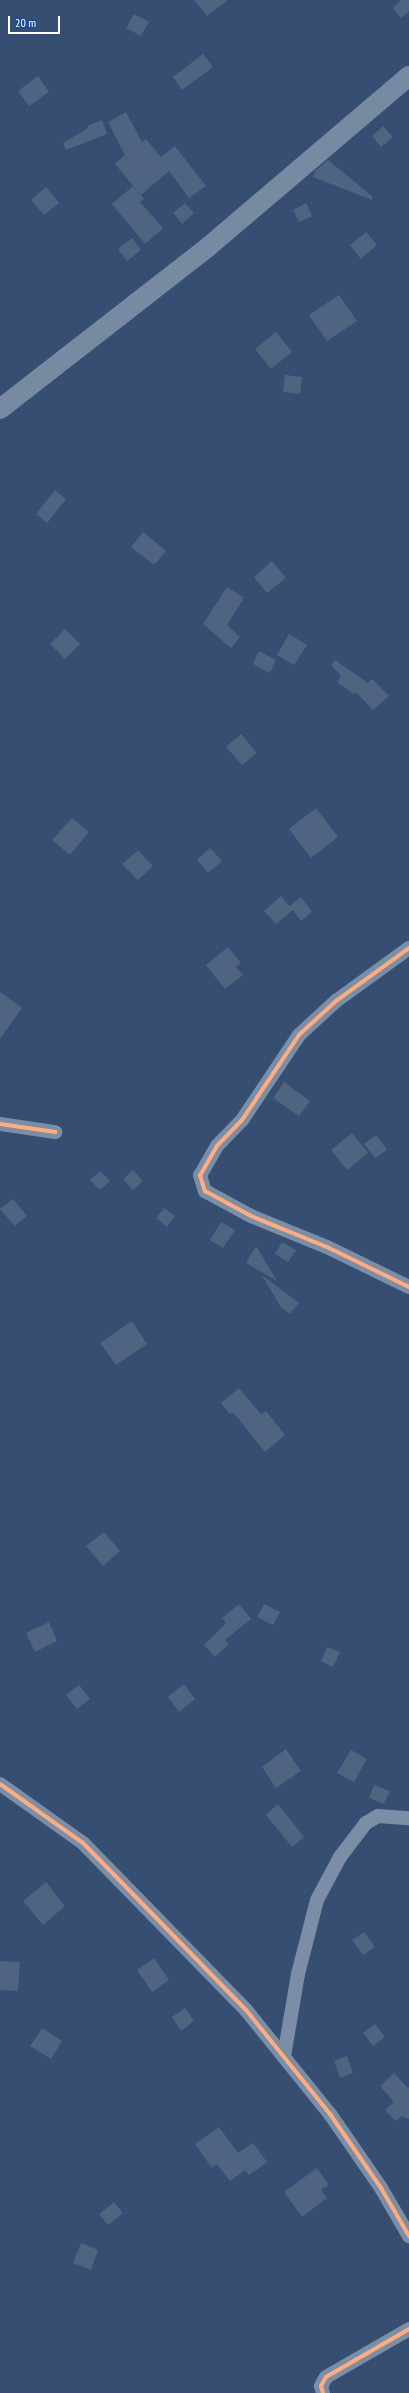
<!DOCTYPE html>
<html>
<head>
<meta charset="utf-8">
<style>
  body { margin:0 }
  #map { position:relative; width:409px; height:2393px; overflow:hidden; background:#354e72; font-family:"PT Sans Narrow",sans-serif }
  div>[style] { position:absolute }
  .building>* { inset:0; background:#4f6481 }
  .street>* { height:14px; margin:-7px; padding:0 7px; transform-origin:7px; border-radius:7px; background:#7c8ea6 }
  .secondary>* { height:20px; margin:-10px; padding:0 10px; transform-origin:10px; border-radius:10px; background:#788aa2 }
  .cycleway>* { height:4px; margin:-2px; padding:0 2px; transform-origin:2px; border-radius:2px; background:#ffac80 }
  span { translate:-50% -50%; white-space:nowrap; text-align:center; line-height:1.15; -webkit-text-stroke:3px #1b4a8c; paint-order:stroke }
  .scale { position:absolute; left:8px; top:16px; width:52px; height:18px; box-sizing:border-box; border:2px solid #fff; border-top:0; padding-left:5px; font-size:12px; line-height:14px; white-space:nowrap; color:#fff; -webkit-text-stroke:3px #1b4a8c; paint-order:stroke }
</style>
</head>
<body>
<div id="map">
  <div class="building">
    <div style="clip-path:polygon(194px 0,228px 0,207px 16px)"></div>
    <div style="clip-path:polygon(401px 0,409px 0,409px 11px,401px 18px,393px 8px)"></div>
    <div style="clip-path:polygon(134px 14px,149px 22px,141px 36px,126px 28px)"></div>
    <div style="clip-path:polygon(203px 54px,213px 67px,182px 90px,173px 77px)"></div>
    <div style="clip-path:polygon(38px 76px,49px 92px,29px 106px,18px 91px)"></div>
    <div style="clip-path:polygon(126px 112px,142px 142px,146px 139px,161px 157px,175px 146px,206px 186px,189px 198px,169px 171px,141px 195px,115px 164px,125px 155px,108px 122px)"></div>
    <div style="clip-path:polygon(102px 120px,107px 134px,66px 150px,63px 143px,88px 128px,88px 126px)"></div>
    <div style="clip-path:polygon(383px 126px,393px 137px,381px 147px,372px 136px)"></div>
    <div style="clip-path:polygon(328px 160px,373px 197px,372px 200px,313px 177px,315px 171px)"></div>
    <div style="clip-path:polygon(133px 186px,144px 199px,140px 202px,163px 228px,145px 244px,112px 204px)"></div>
    <div style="clip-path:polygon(46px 187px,59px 203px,44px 215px,31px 200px)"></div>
    <div style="clip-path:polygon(185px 203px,194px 213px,182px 224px,173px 213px)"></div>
    <div style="clip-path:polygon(306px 203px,312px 216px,299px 222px,293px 210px)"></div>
    <div style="clip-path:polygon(366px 232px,377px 245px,361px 259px,350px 245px)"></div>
    <div style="clip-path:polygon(132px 238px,141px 250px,127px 261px,118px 249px)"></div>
    <div style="clip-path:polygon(339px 295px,357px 321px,327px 341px,309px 315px)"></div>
    <div style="clip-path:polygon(276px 332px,292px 352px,271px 369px,255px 349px)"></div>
    <div style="clip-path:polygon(285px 375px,302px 377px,300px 394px,283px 392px)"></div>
    <div style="clip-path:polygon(55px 490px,66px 499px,47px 523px,36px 514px)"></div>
    <div style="clip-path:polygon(143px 532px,166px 551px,154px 565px,131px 547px)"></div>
    <div style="clip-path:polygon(272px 561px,286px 578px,267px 593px,254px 577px)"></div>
    <div style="clip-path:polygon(227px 587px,244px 598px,227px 625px,240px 637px,231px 648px,203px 624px)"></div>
    <div style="clip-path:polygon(65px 629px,80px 644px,65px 659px,50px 644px)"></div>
    <div style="clip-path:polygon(289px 634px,307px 645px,294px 665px,277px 655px)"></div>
    <div style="clip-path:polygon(259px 651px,276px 660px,270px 673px,253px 664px)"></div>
    <div style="clip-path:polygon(335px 660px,368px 683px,372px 679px,389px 696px,373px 710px,356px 692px,354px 694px,337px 682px,341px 676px,331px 665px)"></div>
    <div style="clip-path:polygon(241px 734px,257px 753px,242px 765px,226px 747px)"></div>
    <div style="clip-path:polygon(316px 808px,338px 837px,311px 858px,289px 829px)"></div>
    <div style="clip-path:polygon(72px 818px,89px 832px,70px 855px,52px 840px)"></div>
    <div style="clip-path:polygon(210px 848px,222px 861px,208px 873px,197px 860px)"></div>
    <div style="clip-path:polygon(138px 850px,153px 866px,138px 880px,122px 864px)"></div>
    <div style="clip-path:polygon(281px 896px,292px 909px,289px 906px,301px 897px,312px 912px,301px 921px,293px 910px,276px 924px,264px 911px)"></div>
    <div style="clip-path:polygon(228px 947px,241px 963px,236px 967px,243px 975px,225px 989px,206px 965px)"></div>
    <div style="clip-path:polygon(0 992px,22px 1008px,0 1039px)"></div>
    <div style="clip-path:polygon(284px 1082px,310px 1101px,299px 1116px,273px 1098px)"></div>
    <div style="clip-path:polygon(352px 1133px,368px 1153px,347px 1170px,331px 1150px)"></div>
    <div style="clip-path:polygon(376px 1135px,387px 1150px,375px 1158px,364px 1144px)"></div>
    <div style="clip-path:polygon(133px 1170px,143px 1181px,133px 1190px,123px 1179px)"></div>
    <div style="clip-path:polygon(100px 1171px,110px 1181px,100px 1190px,90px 1180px)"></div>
    <div style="clip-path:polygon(13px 1199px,27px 1216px,15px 1226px,0 1209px)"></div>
    <div style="clip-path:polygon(164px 1208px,175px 1216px,167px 1227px,156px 1218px)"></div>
    <div style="clip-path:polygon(221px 1222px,235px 1230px,223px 1248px,210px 1240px)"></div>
    <div style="clip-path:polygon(282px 1242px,296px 1250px,288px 1262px,275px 1254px)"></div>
    <div style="clip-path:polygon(256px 1246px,277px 1281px,246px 1263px)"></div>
    <div style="clip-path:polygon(262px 1275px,299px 1303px,290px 1314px,280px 1306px)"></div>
    <div style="clip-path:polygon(132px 1321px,147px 1344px,116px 1365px,100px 1343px)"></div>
    <div style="clip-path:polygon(239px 1388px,261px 1414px,266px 1411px,285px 1435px,265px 1452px,233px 1412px,230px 1414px,221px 1403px)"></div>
    <div style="clip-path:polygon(104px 1532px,120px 1551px,103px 1566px,86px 1546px)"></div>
    <div style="clip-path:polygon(239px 1604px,251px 1619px,225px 1640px,229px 1644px,215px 1657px,204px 1645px,226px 1623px,222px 1618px)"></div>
    <div style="clip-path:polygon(264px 1604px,280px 1612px,273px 1625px,257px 1617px)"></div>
    <div style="clip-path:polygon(49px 1622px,57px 1641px,35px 1652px,26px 1633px)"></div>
    <div style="clip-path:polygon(327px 1647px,340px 1652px,333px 1667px,321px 1661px)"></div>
    <div style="clip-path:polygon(184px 1684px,195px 1699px,179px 1712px,168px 1697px)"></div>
    <div style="clip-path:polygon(79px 1685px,90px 1699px,77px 1709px,66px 1695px)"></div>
    <div style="clip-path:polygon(286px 1749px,301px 1771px,276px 1788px,262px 1767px)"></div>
    <div style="clip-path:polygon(351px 1750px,367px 1759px,354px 1782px,337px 1773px)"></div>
    <div style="clip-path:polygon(374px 1785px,390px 1791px,384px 1804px,369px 1798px)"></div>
    <div style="clip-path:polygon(278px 1804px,304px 1837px,292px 1847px,266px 1815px)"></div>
    <div style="clip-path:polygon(46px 1882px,65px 1906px,43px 1925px,23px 1901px)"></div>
    <div style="clip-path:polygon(364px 1932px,375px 1947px,363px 1955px,352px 1940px)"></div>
    <div style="clip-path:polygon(154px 1958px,169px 1980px,152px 1992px,137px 1970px)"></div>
    <div style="clip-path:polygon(0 1961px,20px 1962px,18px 1991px,0 1990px)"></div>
    <div style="clip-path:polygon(185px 2008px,194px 2021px,181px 2031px,172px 2017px)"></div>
    <div style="clip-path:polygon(375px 2024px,385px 2037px,373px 2046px,363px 2033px)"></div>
    <div style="clip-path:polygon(42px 2028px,62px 2041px,51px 2059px,30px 2046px)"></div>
    <div style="clip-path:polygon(347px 2056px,353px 2073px,340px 2078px,334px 2061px)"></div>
    <div style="clip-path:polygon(394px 2073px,408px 2088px,409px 2087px,409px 2119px,402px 2116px,396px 2121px,385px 2110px,394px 2102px,380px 2086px)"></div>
    <div style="clip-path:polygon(219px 2127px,238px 2153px,253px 2143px,267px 2162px,249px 2175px,245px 2170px,230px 2181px,217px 2164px,212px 2168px,195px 2144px)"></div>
    <div style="clip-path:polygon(317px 2168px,329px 2185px,321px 2190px,327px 2198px,302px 2217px,284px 2192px)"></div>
    <div style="clip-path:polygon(114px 2202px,123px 2213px,108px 2225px,99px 2214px)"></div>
    <div style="clip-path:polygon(81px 2243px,98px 2250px,91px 2270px,73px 2263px)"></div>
  </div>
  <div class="street">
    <div style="left:409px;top:948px;width:90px;rotate:144deg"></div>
    <div style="left:336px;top:1001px;width:50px;rotate:137.4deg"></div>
    <div style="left:299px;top:1035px;width:102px;rotate:123.8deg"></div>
    <div style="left:242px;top:1120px;width:36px;rotate:134deg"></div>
    <div style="left:217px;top:1146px;width:34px;rotate:120deg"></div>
    <div style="left:200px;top:1175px;width:17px;rotate:73deg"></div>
    <div style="left:205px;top:1191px;width:52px;rotate:28.5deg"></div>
    <div style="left:251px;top:1216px;width:82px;rotate:22.2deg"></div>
    <div style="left:327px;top:1247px;width:91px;rotate:26deg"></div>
    <div style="left:0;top:1124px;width:56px;rotate:8.3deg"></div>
    <div style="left:0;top:1784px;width:102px;rotate:35.4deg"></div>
    <div style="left:83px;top:1843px;width:233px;rotate:45.7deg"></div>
    <div style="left:246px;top:2010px;width:134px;rotate:51.1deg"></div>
    <div style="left:330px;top:2114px;width:90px;rotate:55.4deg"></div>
    <div style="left:381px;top:2188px;width:56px;rotate:59.7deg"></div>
    <div style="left:284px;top:2056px;width:83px;rotate:-80.3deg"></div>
    <div style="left:298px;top:1974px;width:76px;rotate:-75.6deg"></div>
    <div style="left:317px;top:1900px;width:49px;rotate:-61.9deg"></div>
    <div style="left:340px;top:1857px;width:43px;rotate:-52.6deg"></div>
    <div style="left:366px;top:1823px;width:14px;rotate:-30deg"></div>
    <div style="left:378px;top:1816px;width:31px;rotate:4deg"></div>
    <div style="left:323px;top:2393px;width:7px;rotate:-106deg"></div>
    <div style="left:321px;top:2386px;width:10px;rotate:-61deg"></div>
    <div style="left:326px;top:2377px;width:96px;rotate:-30deg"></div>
  </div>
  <div class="secondary">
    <div style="left:0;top:409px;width:264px;rotate:-37.9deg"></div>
    <div style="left:208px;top:247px;width:264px;rotate:-40.4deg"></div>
  </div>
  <div class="cycleway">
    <div style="left:409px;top:948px;width:90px;rotate:144deg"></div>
    <div style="left:336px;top:1001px;width:50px;rotate:137.4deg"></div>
    <div style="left:299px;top:1035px;width:102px;rotate:123.8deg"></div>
    <div style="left:242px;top:1120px;width:36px;rotate:134deg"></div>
    <div style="left:217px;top:1146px;width:34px;rotate:120deg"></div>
    <div style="left:200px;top:1175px;width:17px;rotate:73deg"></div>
    <div style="left:205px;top:1191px;width:52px;rotate:28.5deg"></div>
    <div style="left:251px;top:1216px;width:82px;rotate:22.2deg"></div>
    <div style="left:327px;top:1247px;width:91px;rotate:26deg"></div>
    <div style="left:0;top:1124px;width:56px;rotate:8.3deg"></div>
    <div style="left:0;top:1784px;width:102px;rotate:35.4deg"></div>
    <div style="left:83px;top:1843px;width:233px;rotate:45.7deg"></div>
    <div style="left:246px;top:2010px;width:134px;rotate:51.1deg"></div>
    <div style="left:330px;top:2114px;width:90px;rotate:55.4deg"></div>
    <div style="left:381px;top:2188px;width:56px;rotate:59.7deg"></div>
    <div style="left:323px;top:2393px;width:7px;rotate:-106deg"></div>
    <div style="left:321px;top:2386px;width:10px;rotate:-61deg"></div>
    <div style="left:326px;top:2377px;width:96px;rotate:-30deg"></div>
  </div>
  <div class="scale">20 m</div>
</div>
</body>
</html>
